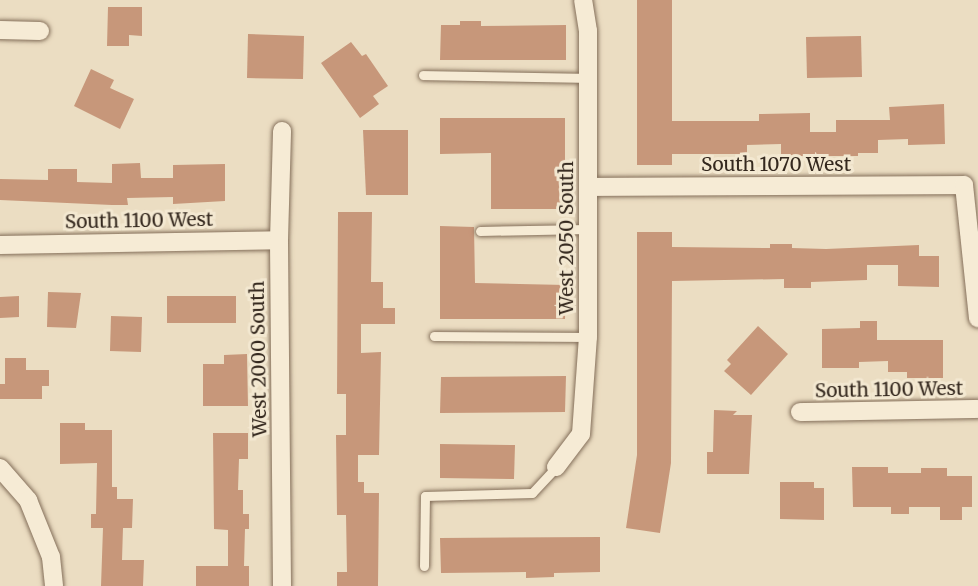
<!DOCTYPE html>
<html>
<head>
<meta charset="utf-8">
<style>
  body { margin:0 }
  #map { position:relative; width:978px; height:586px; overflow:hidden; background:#ebddc2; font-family:Merriweather,serif }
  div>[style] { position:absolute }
  .building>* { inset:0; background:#c7977a }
  .roads { filter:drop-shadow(0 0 2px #846f5a) drop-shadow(0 0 2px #846f5a) }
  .service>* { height:9px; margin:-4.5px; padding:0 4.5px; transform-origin:4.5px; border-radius:4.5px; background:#f6ebd5 }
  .minor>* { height:18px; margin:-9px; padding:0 9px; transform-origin:9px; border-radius:9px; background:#f6ebd5 }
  span { translate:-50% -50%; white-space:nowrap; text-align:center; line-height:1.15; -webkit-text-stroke:6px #f3e8d1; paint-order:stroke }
  .street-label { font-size:19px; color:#34281e }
</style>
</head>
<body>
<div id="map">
  <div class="building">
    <div style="clip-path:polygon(637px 0,672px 0,672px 121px,759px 121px,759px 114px,810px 113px,810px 132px,836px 132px,836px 120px,890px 120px,889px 107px,944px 104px,945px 144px,908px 145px,908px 139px,878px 140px,878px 153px,858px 153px,858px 156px,781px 156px,781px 144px,747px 145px,747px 154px,672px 154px,672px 165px,637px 165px)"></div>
    <div style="clip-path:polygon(108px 7px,142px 7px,142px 36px,129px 35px,129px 46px,107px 46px)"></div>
    <div style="clip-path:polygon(460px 21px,481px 21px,481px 26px,566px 25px,566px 60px,440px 60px,441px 25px,460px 25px)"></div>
    <div style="clip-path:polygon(248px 34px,304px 36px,303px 79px,247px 78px)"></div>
    <div style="clip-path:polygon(861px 36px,862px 77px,807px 78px,806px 37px)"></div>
    <div style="clip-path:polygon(351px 42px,362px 56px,366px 54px,388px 86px,373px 96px,379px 104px,360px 118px,321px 63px)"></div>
    <div style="clip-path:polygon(91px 69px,114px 80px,110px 88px,134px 99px,120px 129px,74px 106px)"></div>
    <div style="clip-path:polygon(440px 118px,565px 118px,565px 209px,491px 209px,491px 153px,440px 154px)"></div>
    <div style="clip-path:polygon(363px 130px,408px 130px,408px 195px,366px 195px)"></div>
    <div style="clip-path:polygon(140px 163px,141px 178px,173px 178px,173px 165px,225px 164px,225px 201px,173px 204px,173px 197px,127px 198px,128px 205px,112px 205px,0 200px,0 179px,48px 180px,48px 169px,77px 169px,77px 182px,112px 183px,112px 164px)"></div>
    <div style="clip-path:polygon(338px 212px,372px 212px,371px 282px,383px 282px,383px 308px,395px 308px,395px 324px,361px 324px,361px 353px,381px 352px,379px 455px,358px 455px,358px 482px,364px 482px,364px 493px,379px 493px,378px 586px,337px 586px,337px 572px,347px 572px,346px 515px,337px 515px,336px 435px,346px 435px,346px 394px,337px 394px)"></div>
    <div style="clip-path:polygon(440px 226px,474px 227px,475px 283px,566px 285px,565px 319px,440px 319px)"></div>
    <div style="clip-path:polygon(637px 232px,672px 232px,672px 247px,770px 248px,770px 244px,792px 244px,792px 248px,826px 249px,919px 245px,919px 256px,939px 256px,939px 287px,898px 286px,898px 265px,867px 265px,867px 280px,811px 282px,811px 288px,784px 288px,784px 279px,672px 281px,671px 463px,660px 533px,626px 528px,637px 455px)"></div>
    <div style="clip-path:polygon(48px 292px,81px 293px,76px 328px,47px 327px)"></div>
    <div style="clip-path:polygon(19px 296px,19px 317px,0 318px,0 297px)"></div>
    <div style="clip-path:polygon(167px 296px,236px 296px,236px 323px,167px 323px)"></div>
    <div style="clip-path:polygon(111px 316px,142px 317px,141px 352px,110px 351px)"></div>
    <div style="clip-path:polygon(860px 321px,877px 321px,877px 340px,943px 340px,943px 378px,907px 378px,907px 372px,888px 372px,888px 361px,859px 362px,859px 368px,822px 368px,822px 329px,860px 328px)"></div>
    <div style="clip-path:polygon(758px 326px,788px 354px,751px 395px,724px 371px,731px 364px,727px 360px)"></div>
    <div style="clip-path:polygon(247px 354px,248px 406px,203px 406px,203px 364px,224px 364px,224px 355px)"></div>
    <div style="clip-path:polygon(5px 358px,26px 358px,26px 370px,49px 370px,49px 386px,42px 386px,42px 399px,0 399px,0 384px,5px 384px)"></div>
    <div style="clip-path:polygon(566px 376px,565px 412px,440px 413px,441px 377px)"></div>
    <div style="clip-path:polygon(714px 410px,737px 411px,733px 415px,752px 415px,749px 474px,707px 474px,707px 452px,713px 452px)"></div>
    <div style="clip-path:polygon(60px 423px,85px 423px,85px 430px,112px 430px,112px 487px,117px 487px,117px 499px,133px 499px,132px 528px,123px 528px,122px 560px,144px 560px,143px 586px,101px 586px,103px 528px,91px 528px,91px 514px,96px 514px,97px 463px,60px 464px)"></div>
    <div style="clip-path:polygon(213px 433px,248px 433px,248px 459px,239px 459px,238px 490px,243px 490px,243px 514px,249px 514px,249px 529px,245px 529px,244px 566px,249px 566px,249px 586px,196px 586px,196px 566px,228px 566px,228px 530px,214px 529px)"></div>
    <div style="clip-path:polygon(440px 444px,515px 445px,514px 479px,440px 478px)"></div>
    <div style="clip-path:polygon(852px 467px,888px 467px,888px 473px,921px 473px,921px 468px,947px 468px,947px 476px,972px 476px,972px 507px,962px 507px,962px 520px,940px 520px,940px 507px,909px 507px,909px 514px,891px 514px,891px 507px,853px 507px)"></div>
    <div style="clip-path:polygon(780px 482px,814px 482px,814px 488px,824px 488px,824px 520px,780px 519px)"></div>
    <div style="clip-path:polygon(600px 537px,600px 572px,554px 573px,554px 577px,526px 578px,526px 572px,441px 573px,440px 538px)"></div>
  </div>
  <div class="roads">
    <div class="service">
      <div style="left:423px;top:75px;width:165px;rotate:1deg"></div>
      <div style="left:480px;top:231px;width:108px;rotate:-1.1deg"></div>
      <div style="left:434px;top:336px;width:154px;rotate:0.4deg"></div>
      <div style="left:424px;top:566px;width:70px;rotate:-89.2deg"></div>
      <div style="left:425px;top:496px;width:107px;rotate:-1.6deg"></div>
      <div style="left:532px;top:493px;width:35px;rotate:-47deg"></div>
    </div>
    <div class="minor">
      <div style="left:0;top:30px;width:40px;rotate:1.4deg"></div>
      <div style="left:588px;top:187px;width:376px;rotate:-0.3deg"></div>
      <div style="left:964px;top:185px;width:134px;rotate:84deg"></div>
      <div style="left:0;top:245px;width:279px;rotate:-1deg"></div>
      <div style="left:800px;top:412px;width:178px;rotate:-1deg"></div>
      <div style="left:556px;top:467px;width:41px;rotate:-52.9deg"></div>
      <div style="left:581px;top:434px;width:97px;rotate:-85.9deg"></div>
      <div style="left:588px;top:337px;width:306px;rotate:-90deg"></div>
      <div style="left:588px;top:31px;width:31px;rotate:-99deg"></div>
      <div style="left:0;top:468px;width:43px;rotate:48.8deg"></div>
      <div style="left:28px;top:500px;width:61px;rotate:68deg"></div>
      <div style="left:51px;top:557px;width:29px;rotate:84deg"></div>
      <div style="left:282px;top:586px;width:346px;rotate:-90.5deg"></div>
      <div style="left:279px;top:240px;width:109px;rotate:-88.4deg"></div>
    </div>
  </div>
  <div class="street-label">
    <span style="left:776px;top:165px">South 1070 West</span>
    <span style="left:139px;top:221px;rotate:-1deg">South 1100 West</span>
    <span style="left:567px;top:238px;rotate:-90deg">West 2050 South</span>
    <span style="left:259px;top:359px;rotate:-91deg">West 2000 South</span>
    <span style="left:889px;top:390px;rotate:-1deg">South 1100 West</span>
  </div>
</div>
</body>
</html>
